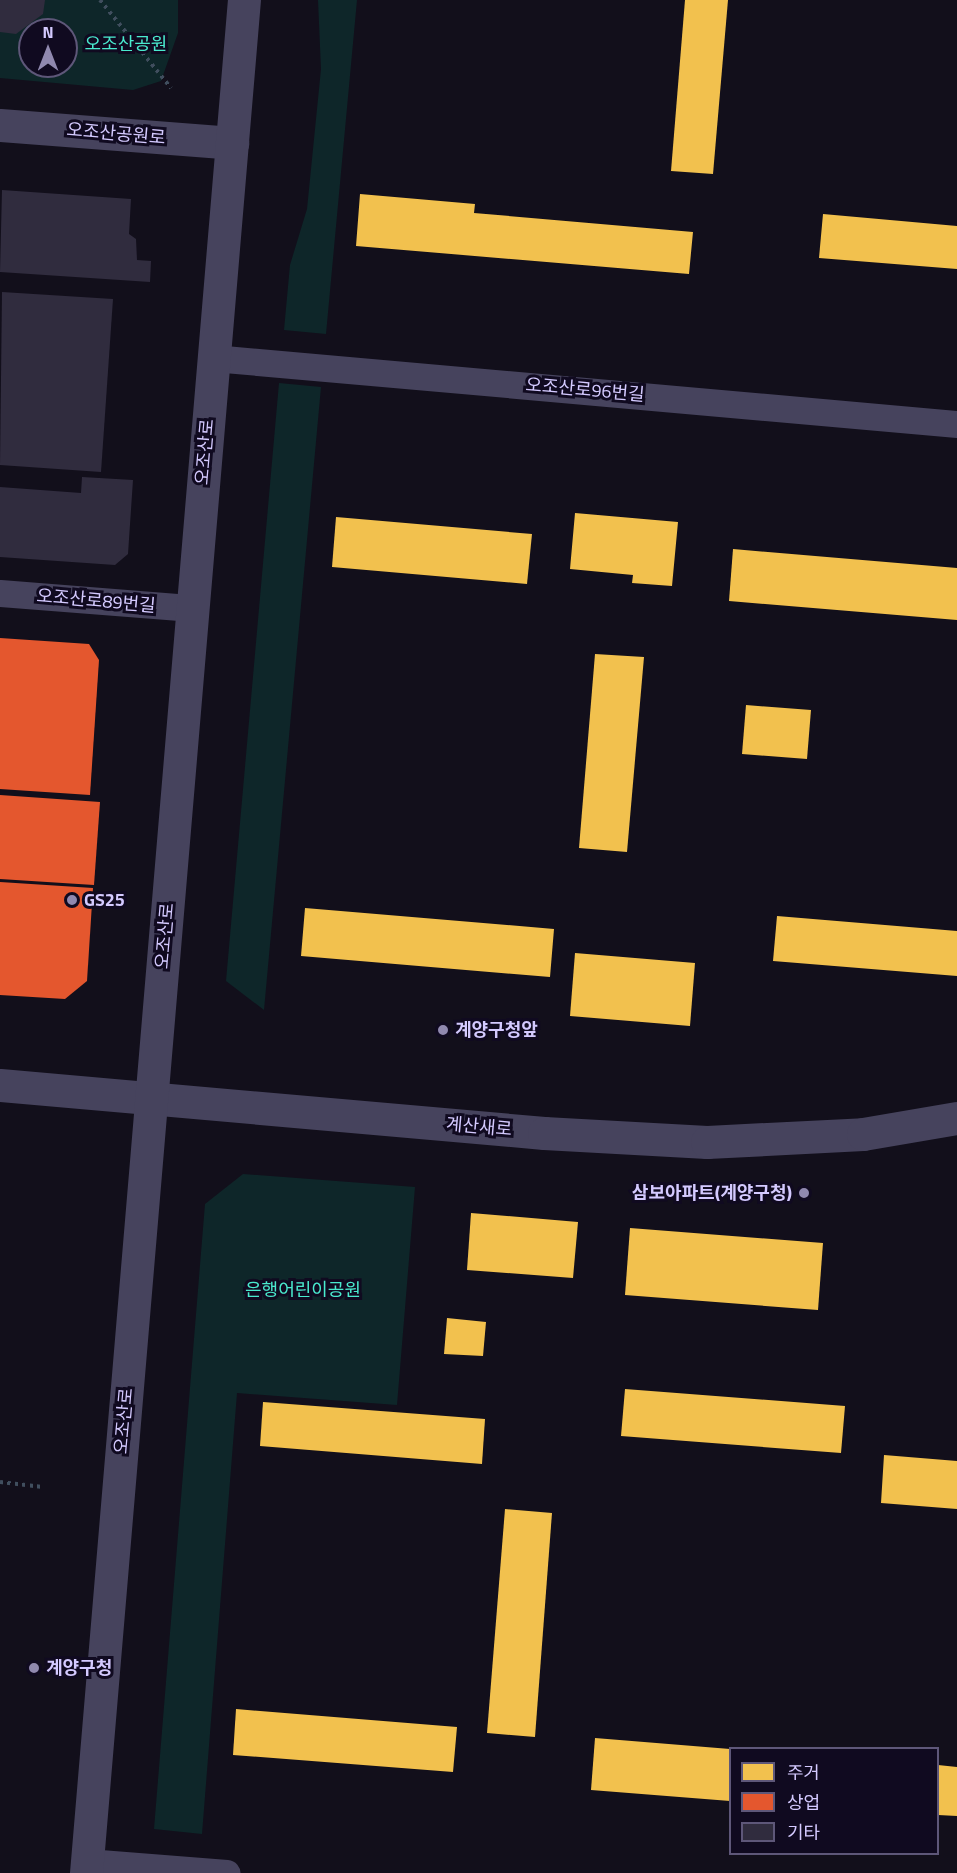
<!DOCTYPE html>
<html>
<head>
<meta charset="utf-8">
<style>
  body { margin:0 }
  #map { position:relative; width:957px; height:1873px; overflow:hidden; background:#120f1b; font-family:"Titillium Web","Noto Sans KR",sans-serif }
  div>[style] { position:absolute }
  .green>* { inset:0; background:#0e2629 }
  .homes>* { inset:0; background:#f2c14e }
  .shops>* { inset:0; background:#e4572e }
  .building>* { inset:0; background:#302c3e }
  .path>* { height:4px; margin-top:-2px; transform-origin:0; background:repeating-linear-gradient(90deg,#404e5e 0 3px,transparent 0 7.5px) }
  .minor>* { height:27px; margin:-13.5px; padding:0 13.5px; transform-origin:13.5px; border-radius:13.5px; background:#46435d }
  .tertiary>* { height:33px; margin:-16.5px; padding:0 16.5px; transform-origin:16.5px; border-radius:16.5px; background:#46435d }
  .dots>* { width:16px; height:16px; translate:-50% -50%; box-sizing:border-box; border:3px solid #100a20; border-radius:50% }
  span { translate:-50% -50%; white-space:nowrap; text-align:center; line-height:1.15; -webkit-text-stroke:6px #100a20; paint-order:stroke }
  .park-label { font-size:18px; color:#4aeace }
  .street-label { font-size:18px; color:#d4caff }
  .poi-label { font-size:18px; color:#d4caff; font-weight:700 }
  .left { translate:0 -50%; text-align:left }
  .right { translate:-100% -50%; text-align:right }
  .legend { position:absolute; left:729px; top:1747px; width:210px; height:108px; box-sizing:border-box; background:#100a20; border:2px solid #5e5779; margin:0; padding:8px 10px; list-style:none; font-size:18px; color:#d4caff }
  .legend li { display:flex; align-items:center; gap:12px; height:30px }
  .legend b { width:30px; border:2px solid #5e5779 }
  .north { position:absolute; left:18px; top:18px; width:60px; height:60px; box-sizing:border-box; background:#100a20; border:2px solid #5e5779; border-radius:50%; rotate:0deg; font-size:16px; font-weight:700; line-height:24px; text-align:center; color:#d4caff }
  .north::after { content:''; display:block; margin:auto; width:21px; height:27px; background:#9089af; clip-path:polygon(50% 0,100% 100%,50% 72%,0 100%) }
</style>
</head>
<body>
<div id="map">
  <div class="green">
    <div style="clip-path:polygon(evenodd,0 0,178px 0,178px 33px,161px 81px,133px 90px,0 78px,0 0,30px 30px,66px 30px,66px 66px,30px 66px,30px 30px)"></div>
    <div style="clip-path:polygon(318px 0,357px 0,326px 334px,284px 330px,290px 265px,307px 209px,321px 69px)"></div>
    <div style="clip-path:polygon(279px 383px,321px 387px,264px 1010px,226px 981px)"></div>
    <div style="clip-path:polygon(243px 1174px,415px 1187px,397px 1405px,237px 1393px,202px 1834px,154px 1829px,205px 1204px)"></div>
  </div>
  <div class="homes">
    <div style="clip-path:polygon(685px 0,728px 0,713px 174px,671px 171px)"></div>
    <div style="clip-path:polygon(360px 194px,475px 204px,474px 213px,693px 232px,689px 274px,356px 246px)"></div>
    <div style="clip-path:polygon(823px 214px,957px 226px,957px 269px,819px 258px)"></div>
    <div style="clip-path:polygon(575px 513px,678px 522px,672px 586px,632px 583px,633px 575px,570px 569px)"></div>
    <div style="clip-path:polygon(336px 517px,532px 534px,527px 584px,332px 567px)"></div>
    <div style="clip-path:polygon(733px 549px,957px 568px,957px 620px,729px 601px)"></div>
    <div style="clip-path:polygon(595px 654px,644px 657px,627px 852px,579px 848px)"></div>
    <div style="clip-path:polygon(746px 705px,811px 710px,807px 759px,742px 754px)"></div>
    <div style="clip-path:polygon(305px 908px,554px 929px,550px 977px,301px 956px)"></div>
    <div style="clip-path:polygon(777px 916px,957px 931px,957px 976px,773px 961px)"></div>
    <div style="clip-path:polygon(575px 953px,695px 963px,690px 1026px,570px 1016px)"></div>
    <div style="clip-path:polygon(471px 1213px,578px 1222px,573px 1278px,467px 1270px)"></div>
    <div style="clip-path:polygon(630px 1228px,823px 1243px,818px 1310px,625px 1295px)"></div>
    <div style="clip-path:polygon(447px 1318px,486px 1322px,483px 1356px,444px 1354px)"></div>
    <div style="clip-path:polygon(625px 1389px,845px 1406px,841px 1453px,621px 1436px)"></div>
    <div style="clip-path:polygon(263px 1402px,485px 1419px,482px 1464px,260px 1446px)"></div>
    <div style="clip-path:polygon(884px 1455px,957px 1461px,957px 1509px,881px 1503px)"></div>
    <div style="clip-path:polygon(505px 1509px,552px 1513px,535px 1737px,487px 1733px)"></div>
    <div style="clip-path:polygon(236px 1709px,457px 1727px,453px 1772px,233px 1755px)"></div>
    <div style="clip-path:polygon(595px 1738px,730px 1749px,730px 1801px,591px 1790px)"></div>
    <div style="clip-path:polygon(938px 1765px,957px 1767px,957px 1816px,938px 1815px)"></div>
  </div>
  <div class="shops">
    <div style="clip-path:polygon(0 638px,89px 644px,99px 660px,90px 795px,0 789px)"></div>
    <div style="clip-path:polygon(0 795px,100px 802px,94px 885px,0 879px)"></div>
    <div style="clip-path:polygon(0 882px,93px 888px,87px 981px,65px 999px,0 995px)"></div>
  </div>
  <div class="building">
    <div style="clip-path:polygon(0 0,45px 0,43px 14px,16px 34px,0 32px)"></div>
    <div style="clip-path:polygon(2px 190px,131px 199px,129px 234px,136px 239px,137px 260px,151px 261px,150px 282px,0 272px)"></div>
    <div style="clip-path:polygon(2px 292px,113px 299px,101px 472px,0 465px)"></div>
    <div style="clip-path:polygon(82px 477px,133px 480px,128px 554px,115px 565px,0 557px,0 487px,81px 493px)"></div>
  </div>
  <div class="path">
    <div style="left:100px;top:0;width:113px;rotate:51.1deg"></div>
    <div style="left:0;top:1482px;width:43px;rotate:6.6deg"></div>
  </div>
  <div class="minor">
    <div style="left:213px;top:358px;width:747px;rotate:5.07deg"></div>
    <div style="left:0;top:593px;width:193px;rotate:4.5deg"></div>
    <div style="left:87px;top:1862px;width:140px;rotate:4.5deg"></div>
  </div>
  <div class="tertiary">
    <div style="left:0;top:125px;width:233px;rotate:4.4deg"></div>
    <div style="left:0;top:1085px;width:546px;rotate:5.04deg"></div>
    <div style="left:544px;top:1133px;width:163px;rotate:3.2deg"></div>
    <div style="left:707px;top:1142px;width:156px;rotate:-2.9deg"></div>
    <div style="left:863px;top:1134px;width:95px;rotate:-9.7deg"></div>
    <div style="left:86px;top:1873px;width:1880px;rotate:-85.18deg"></div>
  </div>
  <div class="dots">
    <div style="left:72px;top:900px;background:#9089af"></div>
    <div style="left:443px;top:1030px;background:#9089af"></div>
    <div style="left:804px;top:1193px;background:#9089af"></div>
    <div style="left:34px;top:1668px;background:#9089af"></div>
  </div>
  <div class="park-label">
    <span style="left:126px;top:44px">오조산공원</span>
    <span style="left:303px;top:1290px">은행어린이공원</span>
  </div>
  <div class="street-label">
    <span style="left:116px;top:134px;rotate:5deg">오조산공원로</span>
    <span style="left:585px;top:390px;rotate:5deg">오조산로96번길</span>
    <span style="left:205px;top:452px;rotate:-85deg">오조산로</span>
    <span style="left:96px;top:601px;rotate:5deg">오조산로89번길</span>
    <span style="left:165px;top:936px;rotate:-85deg">오조산로</span>
    <span style="left:479px;top:1127px;rotate:5deg">계산새로</span>
    <span style="left:124px;top:1421px;rotate:-85deg">오조산로</span>
  </div>
  <div class="poi-label">
    <span class="left" style="left:84px;top:900px">GS25</span>
    <span class="left" style="left:455px;top:1030px">계양구청앞</span>
    <span class="right" style="left:792px;top:1193px">삼보아파트(계양구청)</span>
    <span class="left" style="left:46px;top:1668px">계양구청</span>
  </div>
  <ul class="legend">
  <li><b style="height:16px;background:#f2c14e"></b>주거</li>
  <li><b style="height:16px;background:#e4572e"></b>상업</li>
  <li><b style="height:16px;background:#302c3e"></b>기타</li>
  </ul>
  <div class="north">N</div>
</div>
</body>
</html>
